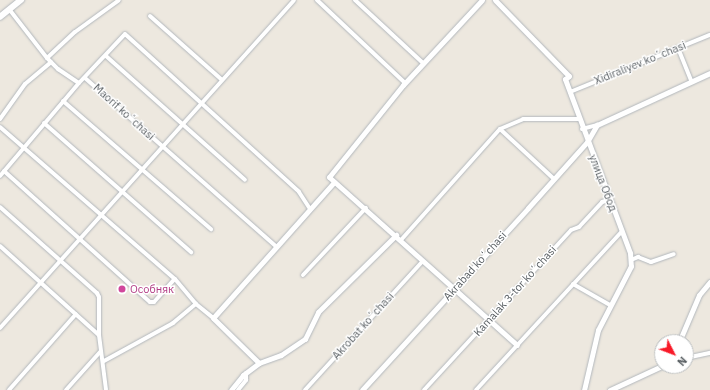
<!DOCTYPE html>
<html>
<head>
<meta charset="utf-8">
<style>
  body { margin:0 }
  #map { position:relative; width:710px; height:390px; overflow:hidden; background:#ede8df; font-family:"IBM Plex Sans",sans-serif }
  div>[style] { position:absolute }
  .roads { filter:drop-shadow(0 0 1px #b2b7bc) drop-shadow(0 0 1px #b2b7bc) }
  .minor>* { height:4px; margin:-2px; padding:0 2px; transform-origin:2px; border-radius:2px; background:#fff }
  .tertiary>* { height:5px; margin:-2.5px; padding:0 2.5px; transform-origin:2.5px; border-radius:2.5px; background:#fff }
  .secondary>* { height:5.5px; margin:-2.75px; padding:0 2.75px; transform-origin:2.75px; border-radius:2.75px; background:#fff }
  .dots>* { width:11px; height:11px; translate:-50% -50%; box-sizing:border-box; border:2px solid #fff; border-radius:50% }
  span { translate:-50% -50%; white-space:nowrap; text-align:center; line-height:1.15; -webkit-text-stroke:3px #fff; paint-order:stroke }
  .street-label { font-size:11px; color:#585e62 }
  .hotel-label { font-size:11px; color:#b23c85 }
  .left { translate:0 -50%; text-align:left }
  .north { position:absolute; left:654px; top:334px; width:40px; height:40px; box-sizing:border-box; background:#fff; border:1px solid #bcbfc0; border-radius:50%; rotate:132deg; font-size:11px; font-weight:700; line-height:16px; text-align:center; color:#585e62 }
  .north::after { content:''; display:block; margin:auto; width:14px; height:18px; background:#f81a28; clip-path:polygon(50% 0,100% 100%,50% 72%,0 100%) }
</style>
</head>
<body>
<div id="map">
  <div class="roads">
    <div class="minor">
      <div style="left:317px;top:0;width:121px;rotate:43.3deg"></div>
      <div style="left:355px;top:0;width:93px;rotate:42.8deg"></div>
      <div style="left:9px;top:9px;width:62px;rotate:52.2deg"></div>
      <div style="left:47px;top:58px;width:16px;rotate:45deg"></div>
      <div style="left:58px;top:69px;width:25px;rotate:34deg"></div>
      <div style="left:150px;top:16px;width:96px;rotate:41.6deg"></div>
      <div style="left:678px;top:48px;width:35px;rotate:68deg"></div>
      <div style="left:106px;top:56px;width:186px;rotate:41.7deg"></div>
      <div style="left:47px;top:58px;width:38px;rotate:-43deg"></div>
      <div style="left:75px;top:32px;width:54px;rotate:-36deg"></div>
      <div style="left:85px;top:78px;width:256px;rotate:41.4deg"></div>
      <div style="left:570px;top:92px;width:151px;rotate:-22.2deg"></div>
      <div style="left:63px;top:101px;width:196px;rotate:40.9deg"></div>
      <div style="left:0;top:119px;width:43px;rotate:-54.5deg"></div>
      <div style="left:25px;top:84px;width:34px;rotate:-40deg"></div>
      <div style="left:44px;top:123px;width:196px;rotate:41.3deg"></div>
      <div style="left:0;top:127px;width:232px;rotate:41deg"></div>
      <div style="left:175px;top:279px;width:33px;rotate:50deg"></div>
      <div style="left:196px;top:304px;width:22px;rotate:39deg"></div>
      <div style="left:500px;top:129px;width:74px;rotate:42.8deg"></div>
      <div style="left:582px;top:129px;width:16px;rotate:-15deg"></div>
      <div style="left:4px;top:171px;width:196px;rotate:41.9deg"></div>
      <div style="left:150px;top:302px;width:4px"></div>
      <div style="left:154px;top:302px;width:31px;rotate:-48deg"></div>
      <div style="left:0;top:176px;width:122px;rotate:-49.7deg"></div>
      <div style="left:79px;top:83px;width:67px;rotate:-46.8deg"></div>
      <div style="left:125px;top:34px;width:235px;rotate:42.2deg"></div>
      <div style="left:299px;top:192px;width:20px;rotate:57deg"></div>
      <div style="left:0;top:207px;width:130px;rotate:41.6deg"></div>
      <div style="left:97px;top:293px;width:4px;rotate:63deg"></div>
      <div style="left:99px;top:297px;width:38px;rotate:90deg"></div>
      <div style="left:401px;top:240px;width:149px;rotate:-48.3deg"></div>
      <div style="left:500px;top:129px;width:25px;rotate:-23deg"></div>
      <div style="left:523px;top:119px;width:56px"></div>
      <div style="left:0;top:246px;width:133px;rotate:42deg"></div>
      <div style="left:99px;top:335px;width:55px;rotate:82.7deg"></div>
      <div style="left:631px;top:260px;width:8px;rotate:-23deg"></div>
      <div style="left:638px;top:257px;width:14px;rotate:21deg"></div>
      <div style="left:651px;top:262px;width:24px;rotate:-19deg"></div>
      <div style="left:303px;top:275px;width:92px;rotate:-46.8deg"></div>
      <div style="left:573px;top:284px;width:43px;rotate:29.6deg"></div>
      <div style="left:0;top:328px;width:440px;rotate:-48.1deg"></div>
      <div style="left:686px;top:358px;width:25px;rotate:-12deg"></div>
      <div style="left:104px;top:361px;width:79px;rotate:-28.8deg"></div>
      <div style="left:173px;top:323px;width:30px;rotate:-40deg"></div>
      <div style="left:9px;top:390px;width:101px;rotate:-48.6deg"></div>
      <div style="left:66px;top:390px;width:51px;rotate:-48.2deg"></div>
      <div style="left:238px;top:390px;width:13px;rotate:-51deg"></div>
      <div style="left:246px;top:380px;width:7px;rotate:-90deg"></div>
      <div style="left:305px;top:390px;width:173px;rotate:-47.6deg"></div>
      <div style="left:424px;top:390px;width:217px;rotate:-47.4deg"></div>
      <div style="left:571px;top:230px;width:9px;rotate:-21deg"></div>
      <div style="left:579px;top:227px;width:34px;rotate:-47deg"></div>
      <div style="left:602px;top:202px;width:9px;rotate:-18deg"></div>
      <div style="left:476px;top:390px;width:216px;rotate:-47.4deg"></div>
    </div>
    <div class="tertiary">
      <div style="left:482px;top:0;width:116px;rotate:132.9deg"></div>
      <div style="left:403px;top:85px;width:118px;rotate:128.8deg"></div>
      <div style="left:329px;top:177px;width:252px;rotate:41.8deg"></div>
      <div style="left:495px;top:0;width:106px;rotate:45.8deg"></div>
      <div style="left:569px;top:76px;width:5px;rotate:143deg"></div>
      <div style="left:565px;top:79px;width:186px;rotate:69.5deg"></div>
      <div style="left:630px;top:253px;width:13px;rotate:86deg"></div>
      <div style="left:631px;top:266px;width:72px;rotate:117.3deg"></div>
      <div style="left:598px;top:330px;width:62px;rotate:103.1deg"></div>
      <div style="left:679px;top:342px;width:51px;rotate:-66.9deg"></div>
      <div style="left:699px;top:295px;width:17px;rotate:-50deg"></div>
      <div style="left:259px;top:363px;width:64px;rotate:-135.6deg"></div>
      <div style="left:213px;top:318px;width:182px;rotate:-48.3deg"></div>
      <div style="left:231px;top:390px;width:19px;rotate:-51deg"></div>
      <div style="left:243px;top:375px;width:20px;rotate:-37deg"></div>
      <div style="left:259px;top:363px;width:23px;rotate:-20deg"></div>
      <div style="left:281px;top:355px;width:29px;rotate:-34deg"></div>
      <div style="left:305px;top:339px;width:30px;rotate:-64deg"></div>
      <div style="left:318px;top:312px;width:110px;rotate:-44.6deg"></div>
      <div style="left:362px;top:390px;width:246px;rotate:-47.6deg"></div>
      <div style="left:528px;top:208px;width:89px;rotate:-48.2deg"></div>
      <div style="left:587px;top:142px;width:20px;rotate:-60deg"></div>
      <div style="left:597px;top:125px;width:124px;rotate:-24.7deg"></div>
      <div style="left:610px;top:390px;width:57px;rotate:-24.8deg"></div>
    </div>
    <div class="secondary">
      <div style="left:0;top:17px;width:27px;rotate:-39deg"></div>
    </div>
  </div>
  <div class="dots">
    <div style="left:122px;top:289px;background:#d1479c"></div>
  </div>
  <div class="street-label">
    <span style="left:640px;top:63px;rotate:-22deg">Xidiraliyev koʻchasi</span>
    <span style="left:124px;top:112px;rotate:42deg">Maorif koʻchasi</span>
    <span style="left:603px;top:183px;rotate:69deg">улица Обод</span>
    <span style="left:475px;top:266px;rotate:-48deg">Akrabad koʻchasi</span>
    <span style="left:515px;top:291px;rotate:-48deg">Kamalak 3-tor koʻchasi</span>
    <span style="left:363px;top:326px;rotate:-48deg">Akrobat koʻchasi</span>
  </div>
  <div class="hotel-label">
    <span class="left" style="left:130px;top:289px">Особняк</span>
  </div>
  <div class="north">N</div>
</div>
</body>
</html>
